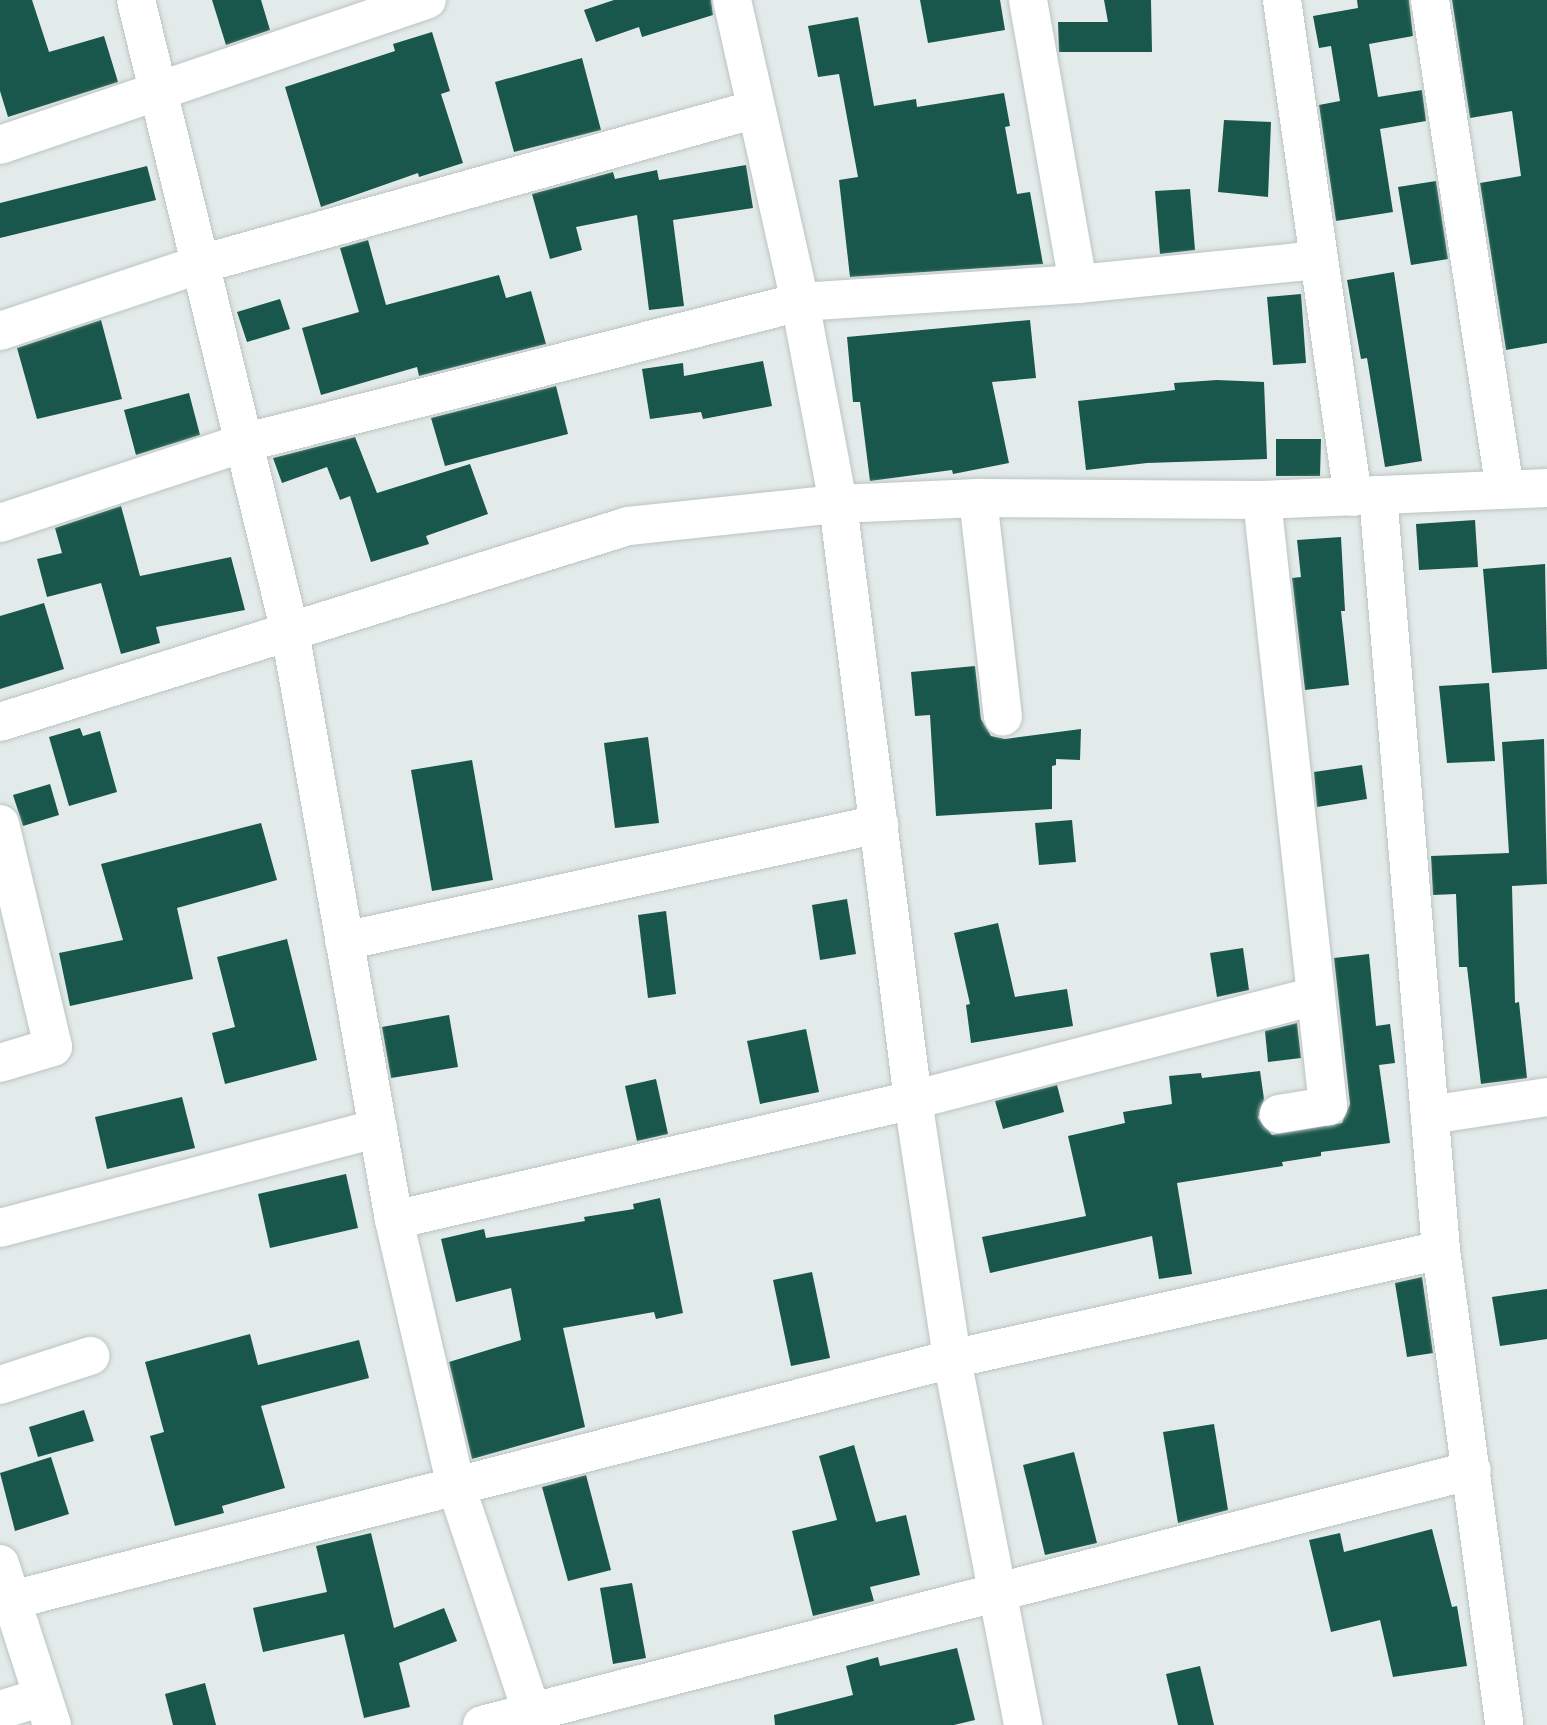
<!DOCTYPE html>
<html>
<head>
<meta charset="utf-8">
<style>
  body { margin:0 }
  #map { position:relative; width:1547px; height:1725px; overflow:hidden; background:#e2ebe9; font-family:"Titillium Web",sans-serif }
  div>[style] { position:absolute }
  .building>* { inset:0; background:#19564b }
  .roads { filter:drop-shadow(0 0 2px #bcc4c2) drop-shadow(0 0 2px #bcc4c2) }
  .minor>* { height:38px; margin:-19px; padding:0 19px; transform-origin:19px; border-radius:19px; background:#fff }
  span { translate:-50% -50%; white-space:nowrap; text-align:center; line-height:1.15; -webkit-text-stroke:7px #fff; paint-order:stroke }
</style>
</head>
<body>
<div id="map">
  <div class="building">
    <div style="clip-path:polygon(0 0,32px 0,49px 52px,104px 36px,118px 82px,8px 117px,0 91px)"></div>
    <div style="clip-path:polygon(212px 0,261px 0,270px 30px,226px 45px)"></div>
    <div style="clip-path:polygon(614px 0,711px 0,713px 15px,642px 37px,639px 27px,596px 42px,584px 10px)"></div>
    <div style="clip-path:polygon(920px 0,1000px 0,1005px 30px,928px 43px)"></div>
    <div style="clip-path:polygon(1104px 0,1151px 0,1152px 52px,1059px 52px,1058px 22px,1108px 22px)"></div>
    <div style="clip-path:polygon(1357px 0,1409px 0,1413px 36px,1369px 44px,1378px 97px,1422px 90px,1426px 121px,1380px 129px,1393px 212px,1336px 221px,1319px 105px,1340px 101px,1331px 46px,1319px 48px,1313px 16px,1358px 8px)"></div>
    <div style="clip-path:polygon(1452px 0,1547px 0,1547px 343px,1506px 350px,1480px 183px,1521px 176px,1512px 111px,1470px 118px)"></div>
    <div style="clip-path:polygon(858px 17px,874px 106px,916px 99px,917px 107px,1004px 93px,1010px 126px,1005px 127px,1017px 194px,1030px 192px,1043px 264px,850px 277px,839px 180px,858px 177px,839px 74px,818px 77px,808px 26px)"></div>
    <div style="clip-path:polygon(432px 32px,450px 91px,441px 94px,463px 163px,419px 177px,418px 173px,321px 207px,285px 87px,395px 51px,393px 44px)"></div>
    <div style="clip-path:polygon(582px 58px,601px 130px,514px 152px,495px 82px)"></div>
    <div style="clip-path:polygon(1224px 120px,1271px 122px,1268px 197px,1218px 192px)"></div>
    <div style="clip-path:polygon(746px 165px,753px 208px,673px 220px,684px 306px,649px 310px,637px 215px,576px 227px,582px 250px,550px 259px,532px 194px,613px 172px,615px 179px,657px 170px,659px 180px)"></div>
    <div style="clip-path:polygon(147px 166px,156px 200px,0 238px,0 203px)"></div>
    <div style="clip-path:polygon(1436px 181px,1448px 259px,1411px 265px,1398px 187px)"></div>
    <div style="clip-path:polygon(1190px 189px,1195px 250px,1160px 254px,1155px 191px)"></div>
    <div style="clip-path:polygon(368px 240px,386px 305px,499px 275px,506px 298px,531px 291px,546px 344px,419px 376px,417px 367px,321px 395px,302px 328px,359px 312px,340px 248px)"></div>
    <div style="clip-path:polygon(1394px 272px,1422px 461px,1385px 467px,1367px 358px,1361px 359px,1347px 280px)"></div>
    <div style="clip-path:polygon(1301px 294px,1306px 363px,1273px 365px,1267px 297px)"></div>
    <div style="clip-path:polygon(280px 299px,290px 329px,247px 342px,237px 312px)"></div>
    <div style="clip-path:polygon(101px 320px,122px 399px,37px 419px,17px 348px)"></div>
    <div style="clip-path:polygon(1030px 320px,1036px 378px,992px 382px,1009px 463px,953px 474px,952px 470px,870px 481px,860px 402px,853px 402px,847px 337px)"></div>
    <div style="clip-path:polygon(763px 361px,772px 406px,703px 419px,701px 412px,650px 419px,642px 369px,683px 363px,684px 376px)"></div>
    <div style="clip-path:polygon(1217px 380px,1264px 382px,1267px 459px,1147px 463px,1086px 470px,1078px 401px,1175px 390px,1174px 383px)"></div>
    <div style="clip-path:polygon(556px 386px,568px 434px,445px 466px,431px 418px)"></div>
    <div style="clip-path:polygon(189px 393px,200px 435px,136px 455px,124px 410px)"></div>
    <div style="clip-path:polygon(355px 437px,377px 493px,470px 464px,488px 514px,426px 536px,429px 544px,371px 562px,350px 496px,340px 500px,327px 467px,282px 483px,273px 458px)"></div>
    <div style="clip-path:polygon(1276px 439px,1321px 439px,1320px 476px,1276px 476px)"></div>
    <div style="clip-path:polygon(121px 506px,140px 576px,231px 557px,245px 610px,156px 627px,160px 643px,121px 654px,101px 583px,47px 597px,37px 559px,62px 553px,55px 528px)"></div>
    <div style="clip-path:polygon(1475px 520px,1478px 567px,1419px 570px,1416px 524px)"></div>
    <div style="clip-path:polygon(1341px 537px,1345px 611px,1341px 611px,1349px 685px,1305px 690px,1292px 578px,1301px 577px,1297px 540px)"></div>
    <div style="clip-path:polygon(1545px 564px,1547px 669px,1492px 673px,1483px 569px)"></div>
    <div style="clip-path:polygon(44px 603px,64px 669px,0 689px,0 616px)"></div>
    <div style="clip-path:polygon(975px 666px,981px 719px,991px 736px,1005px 739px,1081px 729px,1080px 760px,1056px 759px,1056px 765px,1052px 766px,1052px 809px,936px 816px,930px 715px,915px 716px,911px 672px)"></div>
    <div style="clip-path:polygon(1489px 683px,1495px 761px,1447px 763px,1439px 686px)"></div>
    <div style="clip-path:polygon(80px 728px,83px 736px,100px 731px,117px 792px,69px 806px,49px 737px)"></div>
    <div style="clip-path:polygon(648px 737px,659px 823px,615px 828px,604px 743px)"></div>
    <div style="clip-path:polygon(1544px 739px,1547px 884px,1512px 886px,1515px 1003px,1519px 1002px,1527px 1078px,1481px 1084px,1467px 967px,1459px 967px,1456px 894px,1433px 895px,1431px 856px,1509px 853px,1502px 742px)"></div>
    <div style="clip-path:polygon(472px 760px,493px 880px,432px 891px,411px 770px)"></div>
    <div style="clip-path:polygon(1362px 765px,1367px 799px,1317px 807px,1314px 772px)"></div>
    <div style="clip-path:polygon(50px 784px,59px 815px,23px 826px,13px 795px)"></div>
    <div style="clip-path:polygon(1072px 820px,1076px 862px,1039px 865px,1035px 823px)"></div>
    <div style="clip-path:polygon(261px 823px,277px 880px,177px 908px,193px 979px,70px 1006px,59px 953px,123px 940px,101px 864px)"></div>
    <div style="clip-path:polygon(847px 899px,856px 954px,820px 960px,812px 905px)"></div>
    <div style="clip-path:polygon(666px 911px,676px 994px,648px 998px,638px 915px)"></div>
    <div style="clip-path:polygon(998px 923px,1015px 997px,1067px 989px,1073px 1026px,971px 1043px,966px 1005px,970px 1004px,954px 933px)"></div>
    <div style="clip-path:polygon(287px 939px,317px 1060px,225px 1084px,212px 1033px,235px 1027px,217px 957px)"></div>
    <div style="clip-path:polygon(1243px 948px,1249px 990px,1217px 997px,1210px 953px)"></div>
    <div style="clip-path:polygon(1369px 954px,1376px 1026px,1390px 1024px,1395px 1063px,1379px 1065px,1390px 1143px,1321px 1152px,1321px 1156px,1282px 1162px,1283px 1166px,1177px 1183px,1192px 1274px,1159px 1279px,1152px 1236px,990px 1273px,982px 1237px,1086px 1216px,1068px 1136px,1125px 1123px,1123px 1112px,1172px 1104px,1169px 1076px,1201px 1073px,1202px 1078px,1260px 1071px,1264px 1099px,1258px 1118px,1272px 1135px,1342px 1123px,1350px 1104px,1334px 958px)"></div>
    <div style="clip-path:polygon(449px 1015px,458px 1067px,391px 1078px,382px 1027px)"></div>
    <div style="clip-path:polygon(1297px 1023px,1301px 1058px,1268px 1062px,1265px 1031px)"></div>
    <div style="clip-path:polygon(806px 1029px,819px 1092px,760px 1104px,747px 1041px)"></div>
    <div style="clip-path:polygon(656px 1079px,668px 1134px,637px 1141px,625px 1086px)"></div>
    <div style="clip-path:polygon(1057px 1085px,1064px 1112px,1003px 1129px,995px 1101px)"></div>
    <div style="clip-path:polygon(182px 1097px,195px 1148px,107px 1169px,95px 1117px)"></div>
    <div style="clip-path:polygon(346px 1174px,358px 1228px,270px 1248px,258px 1194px)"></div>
    <div style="clip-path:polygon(660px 1198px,683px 1313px,656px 1319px,654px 1312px,563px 1328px,585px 1427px,472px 1459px,449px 1362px,521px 1340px,511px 1288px,456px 1302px,441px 1239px,484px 1229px,486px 1238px,585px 1221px,584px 1217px,634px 1209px,633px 1204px)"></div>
    <div style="clip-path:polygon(812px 1272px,830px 1358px,791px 1366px,773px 1280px)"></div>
    <div style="clip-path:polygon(1422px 1277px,1433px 1353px,1407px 1357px,1395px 1283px)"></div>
    <div style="clip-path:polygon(1547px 1289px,1547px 1339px,1500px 1346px,1492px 1297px)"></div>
    <div style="clip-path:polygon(250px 1334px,258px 1365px,359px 1340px,369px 1378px,261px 1406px,285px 1488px,222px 1506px,224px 1513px,175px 1526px,150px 1436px,164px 1432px,145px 1362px)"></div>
    <div style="clip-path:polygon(84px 1410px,94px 1441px,38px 1457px,29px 1427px)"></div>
    <div style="clip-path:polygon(1214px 1424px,1228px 1510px,1178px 1523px,1163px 1432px)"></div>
    <div style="clip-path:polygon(854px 1445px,876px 1522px,906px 1515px,920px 1575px,870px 1587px,874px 1601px,813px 1616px,792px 1531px,837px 1520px,819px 1456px)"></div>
    <div style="clip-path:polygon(1074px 1452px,1097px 1543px,1045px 1555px,1023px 1465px)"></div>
    <div style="clip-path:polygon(51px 1457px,69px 1514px,15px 1531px,0 1473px)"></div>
    <div style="clip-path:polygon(586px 1475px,611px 1570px,568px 1581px,542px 1487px)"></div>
    <div style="clip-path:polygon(1432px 1529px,1452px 1607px,1457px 1606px,1467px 1666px,1393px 1677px,1380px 1620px,1331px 1632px,1309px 1540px,1340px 1533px,1344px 1552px)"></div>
    <div style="clip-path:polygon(371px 1533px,394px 1628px,444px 1608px,457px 1641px,399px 1663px,410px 1707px,364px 1718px,344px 1634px,263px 1652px,253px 1608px,327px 1592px,316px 1546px)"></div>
    <div style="clip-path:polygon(632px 1583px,646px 1658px,613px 1664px,600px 1588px)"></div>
    <div style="clip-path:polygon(957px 1648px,975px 1720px,954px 1725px,775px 1725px,774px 1715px,853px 1695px,846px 1666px,878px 1657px,880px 1666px)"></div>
    <div style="clip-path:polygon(1200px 1666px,1214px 1725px,1178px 1725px,1166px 1674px)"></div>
    <div style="clip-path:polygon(205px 1683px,216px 1725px,173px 1725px,165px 1694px)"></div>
  </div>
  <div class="roads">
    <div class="minor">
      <div style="left:136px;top:0;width:650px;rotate:76.31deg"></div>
      <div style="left:290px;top:632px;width:597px;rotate:79.97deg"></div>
      <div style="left:394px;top:1220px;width:270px;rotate:76.9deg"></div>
      <div style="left:455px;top:1483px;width:255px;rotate:71.5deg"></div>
      <div style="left:732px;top:0;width:310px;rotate:77.3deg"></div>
      <div style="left:800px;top:302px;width:206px;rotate:79.3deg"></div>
      <div style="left:838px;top:504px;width:601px;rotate:82.83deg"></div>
      <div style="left:913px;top:1100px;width:262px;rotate:81.4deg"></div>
      <div style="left:952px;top:1359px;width:373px;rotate:79deg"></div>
      <div style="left:1028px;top:0;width:288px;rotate:80deg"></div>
      <div style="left:1282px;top:0;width:502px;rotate:81.87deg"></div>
      <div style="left:1430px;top:0;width:495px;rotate:81.3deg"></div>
      <div style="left:0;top:145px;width:451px;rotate:-18.8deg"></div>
      <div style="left:0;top:331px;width:212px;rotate:-18.4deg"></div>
      <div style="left:201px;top:264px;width:576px;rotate:-15.6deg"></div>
      <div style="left:1378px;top:495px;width:758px;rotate:85.23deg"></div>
      <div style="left:1441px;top:1250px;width:479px;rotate:82.4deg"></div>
      <div style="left:978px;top:498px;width:220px;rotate:83.5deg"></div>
      <div style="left:1262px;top:500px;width:610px;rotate:83.78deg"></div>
      <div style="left:1328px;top:1106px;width:50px;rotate:170.7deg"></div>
      <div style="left:0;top:523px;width:260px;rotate:-18.2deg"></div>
      <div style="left:247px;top:442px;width:570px;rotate:-14.21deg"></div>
      <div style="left:800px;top:302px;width:279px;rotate:-3.7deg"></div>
      <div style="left:1078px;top:284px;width:242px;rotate:-5.7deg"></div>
      <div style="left:0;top:722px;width:658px;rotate:-17.33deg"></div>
      <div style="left:628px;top:526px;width:211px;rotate:-6deg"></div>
      <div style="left:838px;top:504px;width:140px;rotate:-2.5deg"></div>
      <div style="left:978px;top:498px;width:284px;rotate:0.4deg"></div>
      <div style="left:1262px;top:500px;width:285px;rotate:-2.4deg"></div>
      <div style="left:0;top:824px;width:229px;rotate:76.6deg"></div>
      <div style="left:53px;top:1047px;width:55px;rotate:163.2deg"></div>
      <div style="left:344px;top:941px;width:548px;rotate:-12.34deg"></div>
      <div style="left:1430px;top:1115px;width:118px;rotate:-8.7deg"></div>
      <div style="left:394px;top:1220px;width:533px;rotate:-13.02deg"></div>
      <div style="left:913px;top:1100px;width:414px;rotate:-14.5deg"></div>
      <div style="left:0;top:1228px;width:391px;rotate:-14.8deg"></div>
      <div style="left:0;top:1385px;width:95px;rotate:-17.9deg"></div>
      <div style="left:0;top:1564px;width:169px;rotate:72.1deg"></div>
      <div style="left:12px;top:1600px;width:970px;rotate:-14.38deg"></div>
      <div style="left:952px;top:1359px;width:501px;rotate:-12.57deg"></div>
      <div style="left:0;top:1710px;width:44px;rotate:-17.2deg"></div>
      <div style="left:482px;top:1725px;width:1022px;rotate:-14.44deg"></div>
    </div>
  </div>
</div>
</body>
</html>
